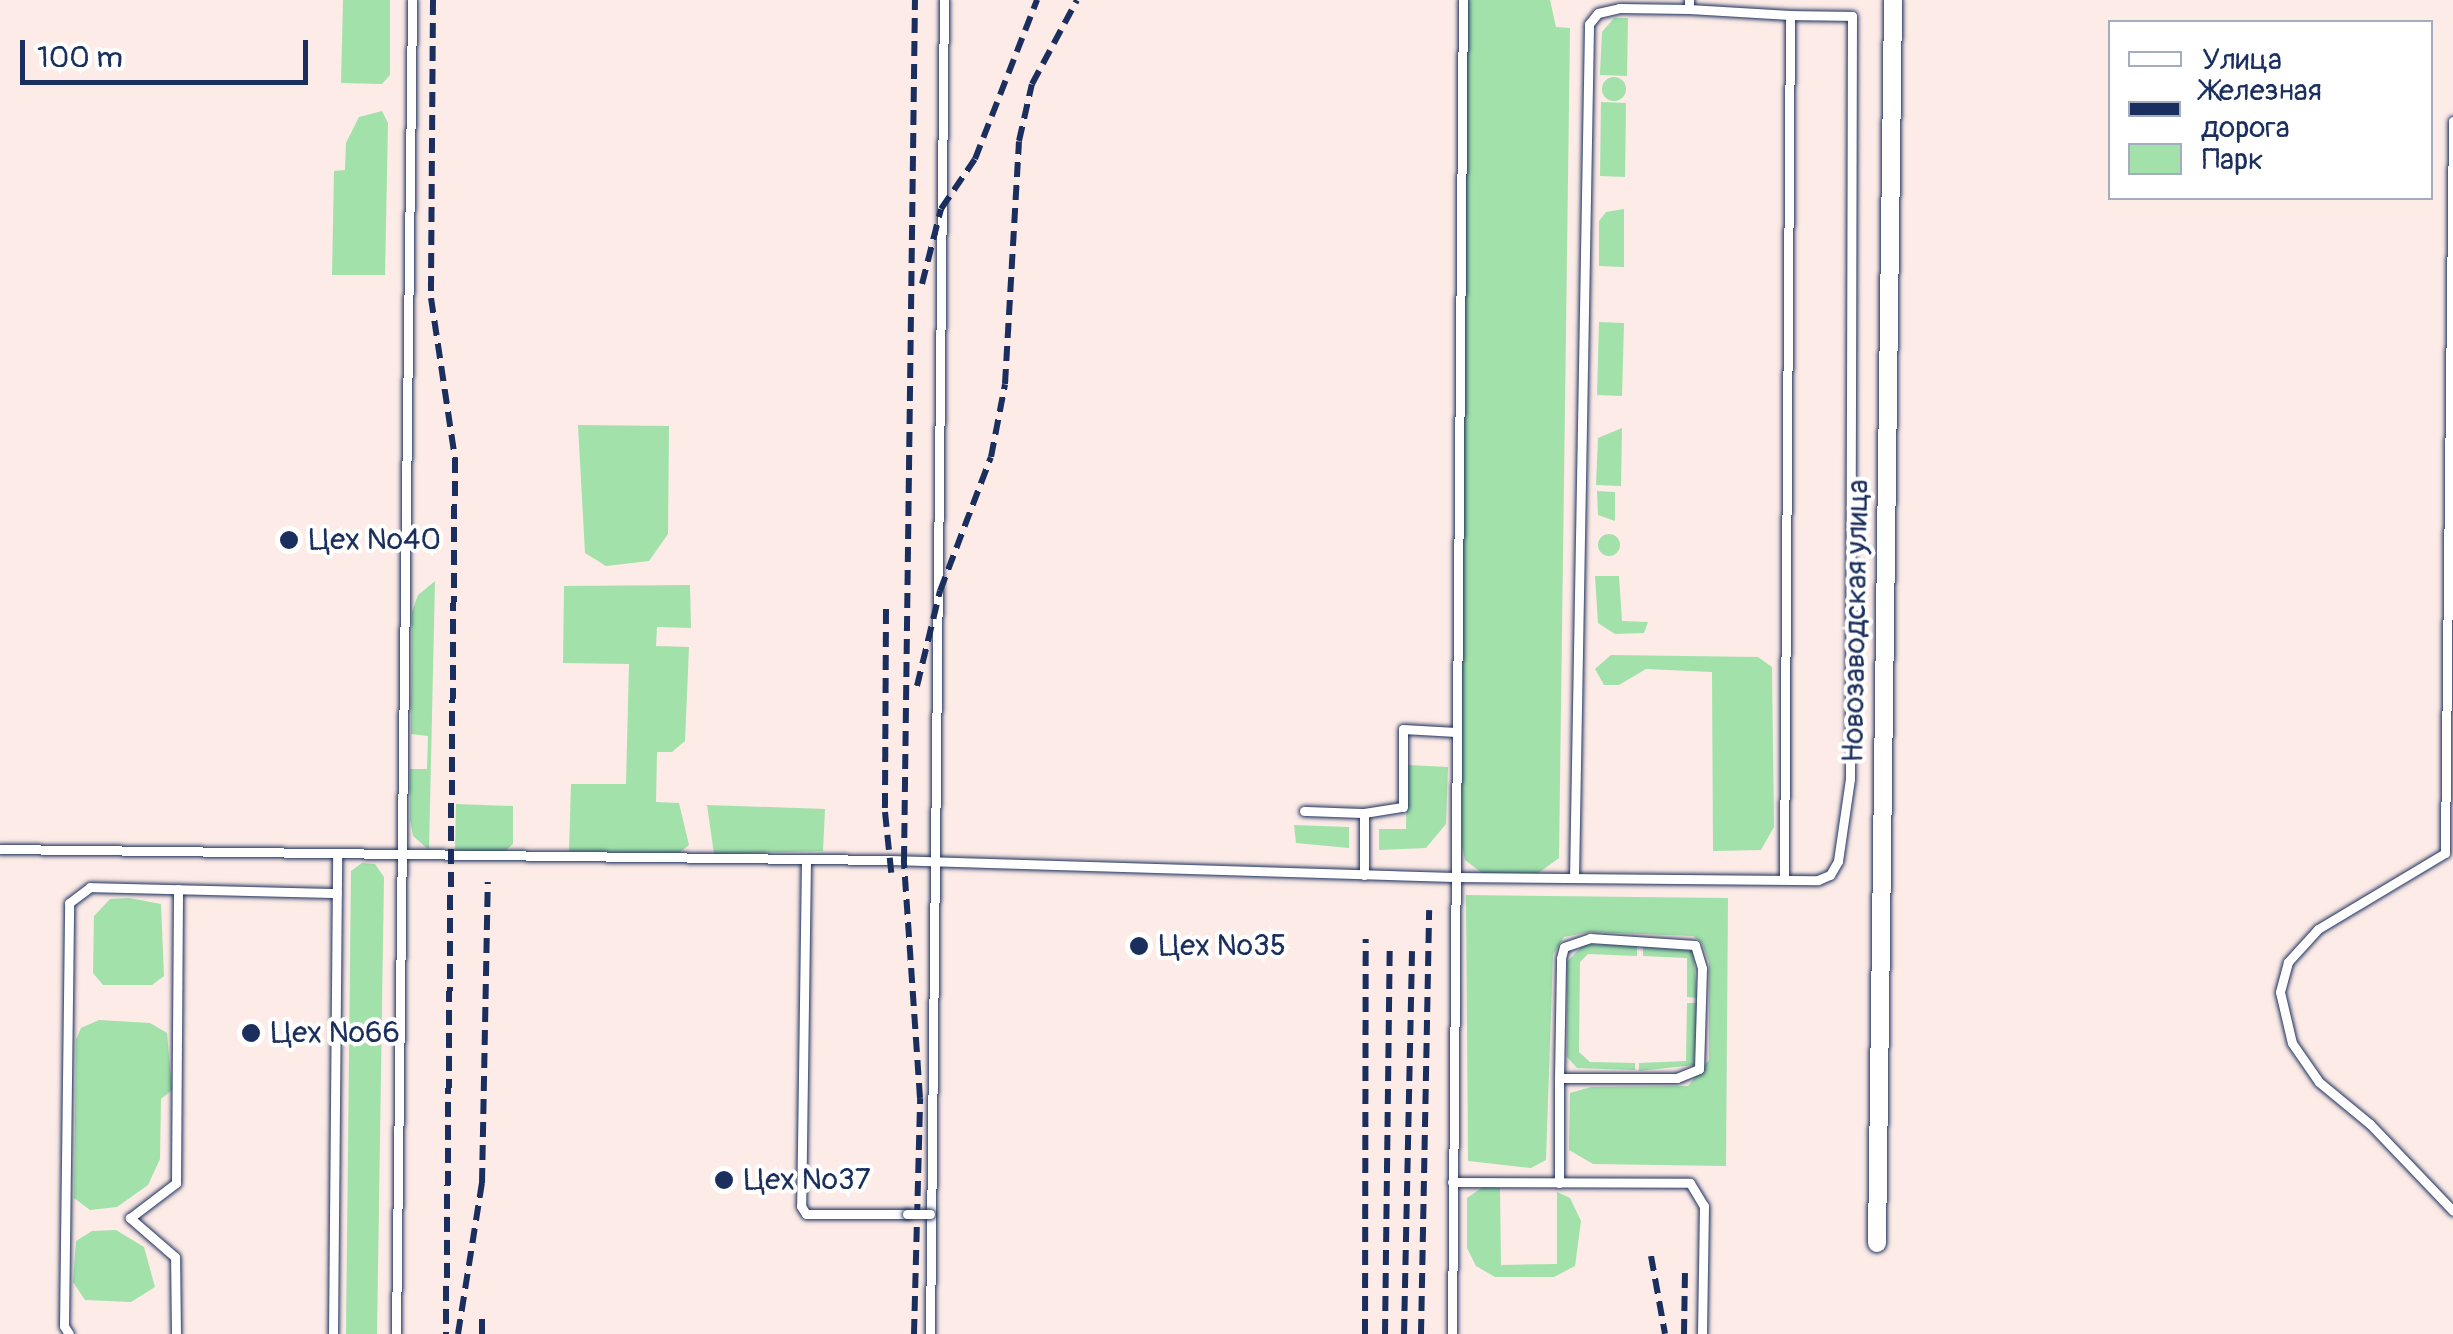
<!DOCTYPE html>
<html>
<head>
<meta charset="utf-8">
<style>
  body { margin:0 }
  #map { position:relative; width:2453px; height:1334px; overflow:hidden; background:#fff; font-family:Pangolin,sans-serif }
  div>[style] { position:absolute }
  .built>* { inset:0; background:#fcebe6 }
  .green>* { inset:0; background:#a2e1aa }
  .round { border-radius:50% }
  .roads { filter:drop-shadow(0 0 2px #1b2f5e) drop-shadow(0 0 2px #1b2f5e) }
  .service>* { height:9px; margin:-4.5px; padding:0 4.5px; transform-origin:4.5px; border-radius:4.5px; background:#fff }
  .minor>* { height:18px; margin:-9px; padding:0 9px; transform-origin:9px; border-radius:9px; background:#fff }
  .rail>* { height:6px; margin-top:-3px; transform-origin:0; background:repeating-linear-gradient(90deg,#1b2f5e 0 15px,transparent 0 23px) }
  .bridges { filter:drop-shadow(0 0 2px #1b2f5e) drop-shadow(0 0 2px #1b2f5e) }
  .service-bridge>* { height:9px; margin:-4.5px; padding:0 4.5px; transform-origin:4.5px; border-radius:4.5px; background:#fff }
  .dots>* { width:28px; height:28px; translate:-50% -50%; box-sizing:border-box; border:5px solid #fff; border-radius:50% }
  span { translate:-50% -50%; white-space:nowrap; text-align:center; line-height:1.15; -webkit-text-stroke:8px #fff; paint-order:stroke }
  .poi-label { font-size:30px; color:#1b2f5e }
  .left { translate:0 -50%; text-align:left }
  .street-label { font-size:30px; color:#1b2f5e }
  .legend { position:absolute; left:2108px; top:20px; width:325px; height:180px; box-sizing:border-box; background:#fff; border:2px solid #a4acbf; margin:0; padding:12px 18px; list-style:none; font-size:30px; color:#1b2f5e }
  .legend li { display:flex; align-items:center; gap:20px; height:50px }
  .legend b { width:50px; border:2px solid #a4acbf }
  .scale { position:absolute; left:20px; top:40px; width:288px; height:45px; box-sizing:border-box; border:5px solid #1b2f5e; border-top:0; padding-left:12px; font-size:30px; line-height:35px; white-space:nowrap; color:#1b2f5e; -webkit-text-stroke:8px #fff; paint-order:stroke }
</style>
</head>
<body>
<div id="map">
  <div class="built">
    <div style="clip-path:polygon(evenodd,0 0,2453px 0,2453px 1334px,0 1334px,0 0,2110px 22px,2430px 22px,2430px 198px,2110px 198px,2110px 22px)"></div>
  </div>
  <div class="green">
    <div style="clip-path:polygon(343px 0,390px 0,390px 75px,382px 84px,341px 83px)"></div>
    <div style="clip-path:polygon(1462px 0,1550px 0,1556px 27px,1570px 28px,1559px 858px,1537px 874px,1482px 873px,1465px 860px,1462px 846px)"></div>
    <div style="clip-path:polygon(1614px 18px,1628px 18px,1627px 76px,1600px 75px,1602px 32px)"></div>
    <div class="round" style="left:1602px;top:77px;width:24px;height:24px"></div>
    <div style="clip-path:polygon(1601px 102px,1626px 103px,1625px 177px,1600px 176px)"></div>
    <div style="clip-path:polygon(382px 111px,388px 123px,385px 275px,332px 275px,334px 171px,345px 170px,346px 143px,359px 117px)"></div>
    <div style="clip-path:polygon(1624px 209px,1624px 267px,1599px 266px,1599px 221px,1606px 212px)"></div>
    <div style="clip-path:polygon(1599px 322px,1624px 323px,1622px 396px,1597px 395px)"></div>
    <div style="clip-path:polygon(578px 425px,669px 426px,668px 534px,649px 561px,606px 566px,585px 553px)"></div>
    <div style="clip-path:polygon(1622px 428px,1621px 486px,1596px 485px,1598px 438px)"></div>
    <div style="clip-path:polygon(1597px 491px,1615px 492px,1615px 521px,1598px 515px)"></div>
    <div class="round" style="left:1598px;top:534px;width:22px;height:22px"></div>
    <div style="clip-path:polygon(1595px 576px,1619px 576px,1622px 621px,1648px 622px,1644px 633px,1615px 634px,1598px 623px)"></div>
    <div style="clip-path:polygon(435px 581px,429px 850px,413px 836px,410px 819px,410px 769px,427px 769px,428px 736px,411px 734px,412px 612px,418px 595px)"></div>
    <div style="clip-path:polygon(690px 585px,691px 628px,657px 627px,656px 646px,689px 647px,685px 741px,672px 752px,657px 752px,656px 802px,679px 803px,689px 845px,679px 853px,569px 851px,571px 784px,626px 784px,629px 664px,563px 663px,564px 586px)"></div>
    <div style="clip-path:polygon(1611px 655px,1758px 657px,1772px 667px,1774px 827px,1761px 850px,1713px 851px,1712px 672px,1646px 669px,1619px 685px,1604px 685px,1595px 669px)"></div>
    <div style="clip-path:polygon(1407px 765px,1448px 767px,1446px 824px,1426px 848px,1379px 850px,1379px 829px,1406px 829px)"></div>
    <div style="clip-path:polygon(456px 804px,513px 806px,513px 844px,504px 852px,455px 850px)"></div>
    <div style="clip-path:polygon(707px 805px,825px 809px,823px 851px,714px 854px)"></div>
    <div style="clip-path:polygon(1294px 825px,1349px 827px,1349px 848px,1296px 843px)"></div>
    <div style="clip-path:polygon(362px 863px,375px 864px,384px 877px,377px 1334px,346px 1334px,351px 871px)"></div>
    <div style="clip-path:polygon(1466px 895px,1728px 898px,1726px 1166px,1593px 1164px,1569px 1150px,1570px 1093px,1591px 1087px,1688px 1086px,1709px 1060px,1709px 962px,1702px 943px,1693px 936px,1590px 932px,1564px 937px,1553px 955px,1546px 1160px,1531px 1168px,1468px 1161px)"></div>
    <div style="clip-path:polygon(129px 898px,161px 904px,164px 976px,152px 985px,103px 985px,93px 973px,94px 916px,110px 899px)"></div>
    <div style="clip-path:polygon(1584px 944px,1637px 946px,1637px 956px,1588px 954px,1580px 962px,1579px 1052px,1590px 1062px,1635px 1063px,1635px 1070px,1577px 1068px,1567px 1057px,1567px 962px)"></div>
    <div style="clip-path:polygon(1643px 947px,1693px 951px,1697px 998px,1687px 997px,1687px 958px,1643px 956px)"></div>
    <div style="clip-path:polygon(1687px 1003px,1697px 1003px,1694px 1065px,1639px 1071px,1639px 1063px,1686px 1061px)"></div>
    <div style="clip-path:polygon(99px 1020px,150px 1023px,167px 1033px,172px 1090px,161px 1099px,160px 1159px,148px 1185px,117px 1207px,90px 1210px,74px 1198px,76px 1040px,81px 1028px)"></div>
    <div style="clip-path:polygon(1483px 1187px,1500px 1188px,1501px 1265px,1557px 1264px,1557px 1192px,1570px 1198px,1581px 1221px,1575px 1266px,1554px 1277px,1495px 1277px,1476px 1266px,1467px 1248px,1467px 1198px)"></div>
    <div style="clip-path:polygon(116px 1230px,144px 1247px,155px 1287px,131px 1302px,85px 1300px,73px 1282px,76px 1241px,92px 1231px)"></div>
  </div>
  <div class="roads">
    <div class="service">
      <div style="left:1689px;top:0;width:9px;rotate:90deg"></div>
      <div style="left:1689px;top:9px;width:101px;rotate:3.4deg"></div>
      <div style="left:1790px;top:15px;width:864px;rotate:90.4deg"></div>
      <div style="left:2453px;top:121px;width:732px;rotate:90.63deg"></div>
      <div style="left:2445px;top:853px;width:148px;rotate:149.1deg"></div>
      <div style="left:2318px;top:929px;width:45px;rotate:132.3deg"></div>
      <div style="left:2288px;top:962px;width:31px;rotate:105deg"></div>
      <div style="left:2280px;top:992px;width:52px;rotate:76.8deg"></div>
      <div style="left:2292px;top:1043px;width:47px;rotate:55.3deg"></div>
      <div style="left:2319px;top:1082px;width:66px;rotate:39.5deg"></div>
      <div style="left:2370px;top:1124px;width:120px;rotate:46.3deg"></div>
      <div style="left:1304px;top:811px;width:60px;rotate:1.9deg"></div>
      <div style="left:0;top:849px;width:890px;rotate:0.71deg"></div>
      <div style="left:890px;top:860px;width:564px;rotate:1.73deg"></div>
      <div style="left:1454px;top:877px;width:364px;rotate:0.5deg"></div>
      <div style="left:1818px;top:880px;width:13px;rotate:-23deg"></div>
      <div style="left:1830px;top:875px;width:16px;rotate:-60deg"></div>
      <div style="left:1838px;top:861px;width:83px;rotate:-81.7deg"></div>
      <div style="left:1850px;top:779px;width:763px;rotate:-89.85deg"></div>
      <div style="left:1852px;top:16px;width:62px;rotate:-179.1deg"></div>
      <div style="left:806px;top:860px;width:346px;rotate:90.8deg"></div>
      <div style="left:801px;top:1206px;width:9px;rotate:58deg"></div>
      <div style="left:806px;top:1214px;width:101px"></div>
      <div style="left:1364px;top:875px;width:62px;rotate:-90deg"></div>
      <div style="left:1364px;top:813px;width:39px;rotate:-9deg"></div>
      <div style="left:1403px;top:807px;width:78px;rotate:-90deg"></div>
      <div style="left:1403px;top:729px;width:53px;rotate:3.2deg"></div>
      <div style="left:1574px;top:878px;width:854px;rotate:-88.99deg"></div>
      <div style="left:1589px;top:24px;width:14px;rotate:-51deg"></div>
      <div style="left:1598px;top:13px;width:22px;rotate:-13deg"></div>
      <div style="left:1619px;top:8px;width:70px;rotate:0.8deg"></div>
      <div style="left:1452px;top:1182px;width:238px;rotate:0.2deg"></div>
      <div style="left:1690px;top:1183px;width:27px;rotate:59deg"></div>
      <div style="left:1704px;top:1206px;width:128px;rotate:90.9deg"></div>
      <div style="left:1559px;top:1183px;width:105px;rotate:-90deg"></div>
      <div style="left:1559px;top:1078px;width:120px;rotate:-89deg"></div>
      <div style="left:1561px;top:958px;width:11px;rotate:-75deg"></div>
      <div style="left:1564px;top:947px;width:28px;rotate:-19deg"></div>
      <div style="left:1590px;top:938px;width:105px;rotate:3.8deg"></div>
      <div style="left:1695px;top:945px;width:24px;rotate:73deg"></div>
      <div style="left:1702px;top:968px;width:101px;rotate:91.7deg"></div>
      <div style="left:1699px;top:1069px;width:24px;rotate:158deg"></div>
      <div style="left:1677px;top:1078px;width:118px;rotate:180deg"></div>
      <div style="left:69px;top:1334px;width:9px;rotate:-122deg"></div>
      <div style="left:64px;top:1326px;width:423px;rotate:-89.3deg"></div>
      <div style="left:69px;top:903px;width:26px;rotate:-37deg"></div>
      <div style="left:90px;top:887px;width:247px;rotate:1.4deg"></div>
      <div style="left:176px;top:1334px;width:77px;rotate:-90.7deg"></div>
      <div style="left:175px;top:1257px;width:60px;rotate:-139.1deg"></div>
      <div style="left:130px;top:1218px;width:58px;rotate:-37.3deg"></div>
      <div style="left:176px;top:1183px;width:294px;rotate:-89.6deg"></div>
      <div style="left:333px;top:1334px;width:478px;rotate:-89.5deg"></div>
      <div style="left:396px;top:1334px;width:1334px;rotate:-89.31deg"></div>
      <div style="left:930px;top:1334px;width:1334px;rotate:-89.4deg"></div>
      <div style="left:1452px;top:1334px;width:1334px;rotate:-89.53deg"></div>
    </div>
    <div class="minor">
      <div style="left:1877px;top:1243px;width:1243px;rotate:-89.26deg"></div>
    </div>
  </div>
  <div class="rail">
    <div style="left:433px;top:0;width:298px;rotate:90.4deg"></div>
    <div style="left:431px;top:298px;width:162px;rotate:81.5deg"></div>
    <div style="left:455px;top:458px;width:876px;rotate:90.59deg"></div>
    <div style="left:922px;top:284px;width:77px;rotate:-75.8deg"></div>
    <div style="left:941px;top:209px;width:60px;rotate:-55.8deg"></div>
    <div style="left:975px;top:159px;width:171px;rotate:-68.7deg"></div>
    <div style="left:886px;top:609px;width:203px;rotate:90.3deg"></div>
    <div style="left:885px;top:812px;width:68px;rotate:84.1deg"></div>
    <div style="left:917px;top:686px;width:98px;rotate:-76.4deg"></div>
    <div style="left:940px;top:591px;width:143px;rotate:-69.2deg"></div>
    <div style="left:991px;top:457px;width:74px;rotate:-79.1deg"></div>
    <div style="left:1005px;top:384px;width:243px;rotate:-86.7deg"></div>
    <div style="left:1019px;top:141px;width:58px;rotate:-77.2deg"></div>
    <div style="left:1032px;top:84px;width:95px;rotate:-61.8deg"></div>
    <div style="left:1651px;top:1256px;width:79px;rotate:79.8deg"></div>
    <div style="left:458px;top:1334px;width:153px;rotate:-81deg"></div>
    <div style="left:482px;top:1183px;width:301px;rotate:-88.9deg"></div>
    <div style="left:482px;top:1334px;width:21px;rotate:-90deg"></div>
    <div style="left:914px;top:1334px;width:236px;rotate:-88.5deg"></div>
    <div style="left:920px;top:1098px;width:238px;rotate:-93.9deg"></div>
    <div style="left:904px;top:861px;width:861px;rotate:-89.27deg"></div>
    <div style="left:1365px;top:1334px;width:395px;rotate:-89.9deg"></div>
    <div style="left:1385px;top:1334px;width:389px;rotate:-89.3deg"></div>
    <div style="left:1404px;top:1334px;width:383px;rotate:-88.8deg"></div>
    <div style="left:1421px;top:1334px;width:424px;rotate:-88.9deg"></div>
    <div style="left:1684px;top:1334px;width:64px;rotate:-89.1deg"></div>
  </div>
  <div class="bridges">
    <div class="service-bridge">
      <div style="left:907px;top:1214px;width:23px"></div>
    </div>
  </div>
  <div class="dots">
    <div style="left:289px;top:540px;background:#1b2f5e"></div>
    <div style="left:1139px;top:946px;background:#1b2f5e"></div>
    <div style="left:251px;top:1033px;background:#1b2f5e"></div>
    <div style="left:724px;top:1180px;background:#1b2f5e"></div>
  </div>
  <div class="poi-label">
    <span class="left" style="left:309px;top:540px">Цех №40</span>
    <span class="left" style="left:1159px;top:946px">Цех №35</span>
    <span class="left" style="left:271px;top:1033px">Цех №66</span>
    <span class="left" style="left:744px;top:1180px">Цех №37</span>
  </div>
  <div class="street-label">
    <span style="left:1856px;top:621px;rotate:-89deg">Новозаводская улица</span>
  </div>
  <ul class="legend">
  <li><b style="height:12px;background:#fff"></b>Улица</li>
  <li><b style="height:12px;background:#1b2f5e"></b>Железная дорога</li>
  <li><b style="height:28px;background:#a2e1aa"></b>Парк</li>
  </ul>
  <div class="scale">100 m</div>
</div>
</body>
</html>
